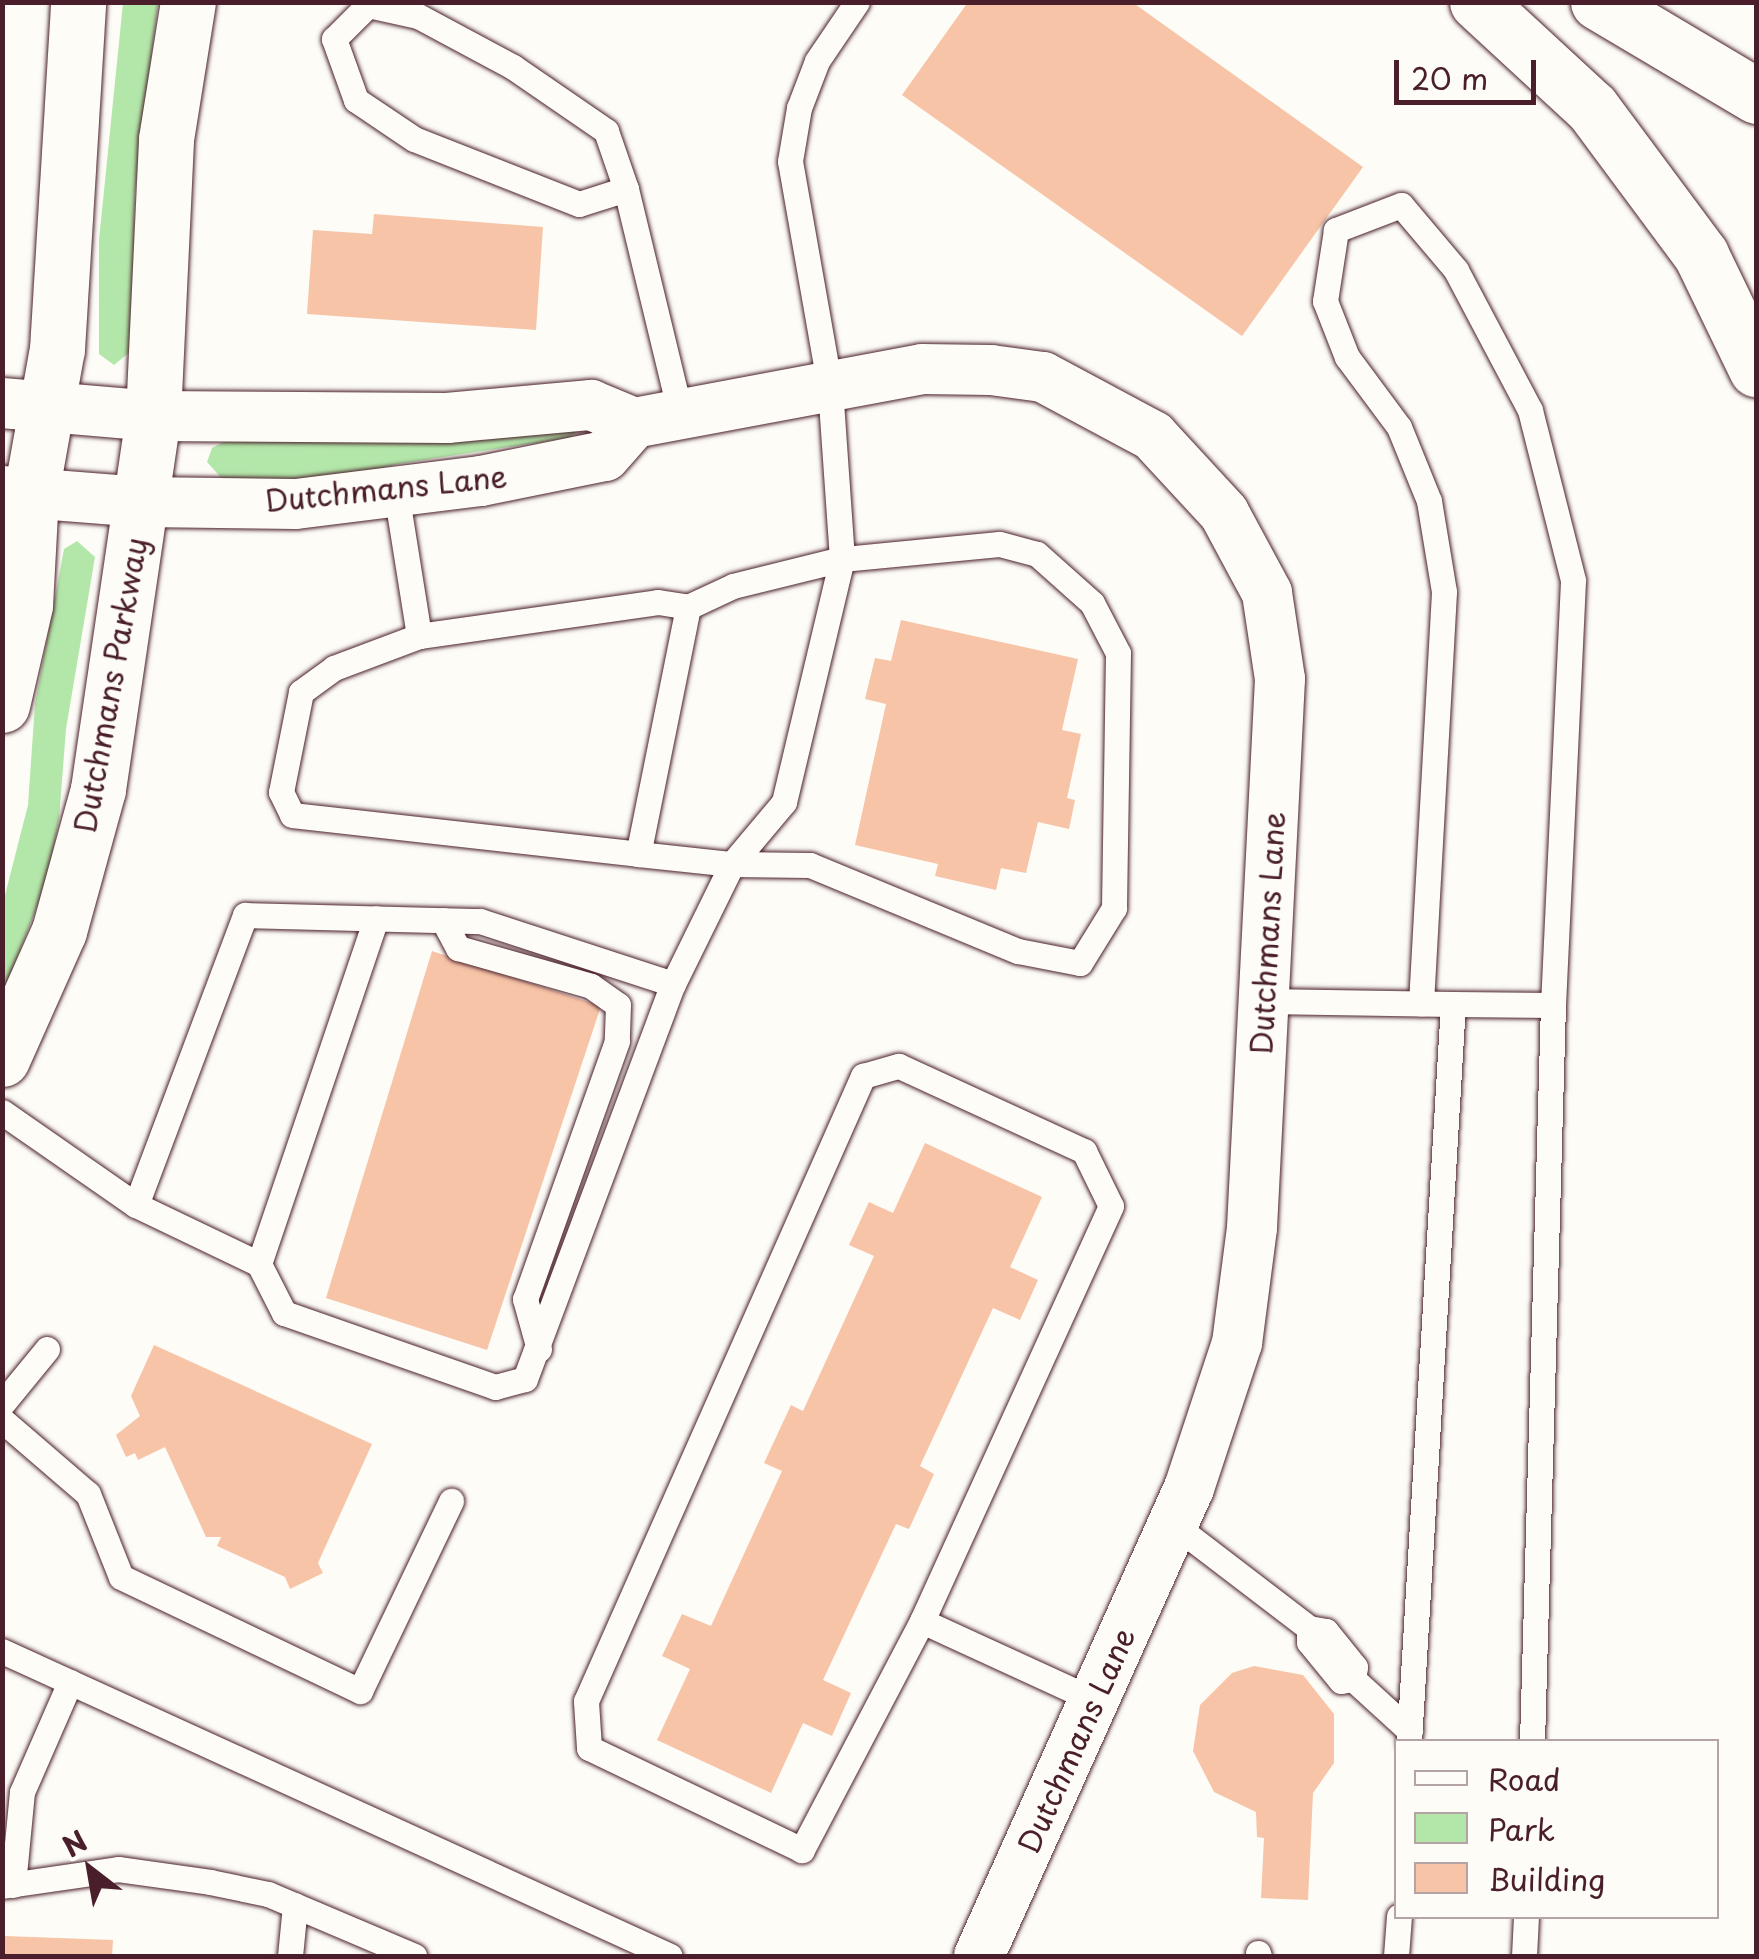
<!DOCTYPE html>
<html>
<head>
<meta charset="utf-8">
<style>
  body { margin:0 }
  #map { position:relative; width:1759px; height:1959px; overflow:hidden; background:#fdfcf7; font-family:"Playpen Sans",sans-serif }
  div>[style] { position:absolute }
  .green>* { inset:0; background:#b3e7a9 }
  .building>* { inset:0; background:#f7c4a8 }
  .roads { filter:drop-shadow(0 0 2px #4a1f2b) drop-shadow(0 0 2px #4a1f2b) }
  .service>* { height:25px; margin:-12.5px; padding:0 12.5px; transform-origin:12.5px; border-radius:12.5px; background:#fdfcf7 }
  .minor>* { height:50px; margin:-25px; padding:0 25px; transform-origin:25px; border-radius:25px; background:#fdfcf7 }
  .secondary>* { height:55px; margin:-27.5px; padding:0 27.5px; transform-origin:27.5px; border-radius:27.5px; background:#fdfcf7 }
  .motorway>* { height:55px; margin:-27.5px; padding:0 27.5px; transform-origin:27.5px; border-radius:27.5px; background:#fdfcf7 }
  span { translate:-50% -50%; white-space:nowrap; text-align:center; line-height:1.15; -webkit-text-stroke:8px #fdfcf7; paint-order:stroke }
  .street-label { font-size:30px; color:#4a1f2b }
  .frame { position:absolute; inset:0; border:5px solid #4a1f2b; pointer-events:none }
  .legend { position:absolute; left:1394px; top:1739px; width:325px; height:180px; box-sizing:border-box; background:#fdfcf7; border:2px solid #b5a4a5; margin:0; padding:12px 18px; list-style:none; font-size:30px; color:#4a1f2b }
  .legend li { display:flex; align-items:center; gap:20px; height:50px }
  .legend b { width:50px; border:2px solid #b5a4a5 }
  .north { position:absolute; left:40px; top:1819px; width:100px; height:100px; -webkit-text-stroke:8px #fdfcf7; paint-order:stroke; rotate:329deg; font-size:28px; font-weight:700; line-height:40px; text-align:center; color:#4a1f2b }
  .north::after { content:''; display:block; margin:auto; width:35px; height:45px; background:#4a1f2b; clip-path:polygon(50% 0,100% 100%,50% 72%,0 100%) }
  .scale { position:absolute; left:1394px; top:60px; width:142px; height:45px; box-sizing:border-box; border:5px solid #4a1f2b; border-top:0; padding-left:12px; font-size:30px; line-height:35px; white-space:nowrap; color:#4a1f2b; -webkit-text-stroke:8px #fdfcf7; paint-order:stroke }
</style>
</head>
<body>
<div id="map">
  <div class="green">
    <div style="clip-path:polygon(123px 3px,158px 3px,135px 191px,131px 351px,114px 365px,99px 354px,99px 240px)"></div>
    <div style="clip-path:polygon(580px 430px,568px 438px,398px 464px,327px 482px,224px 481px,207px 462px,212px 448px,231px 438px)"></div>
    <div style="clip-path:polygon(77px 541px,95px 557px,66px 729px,59px 819px,48px 878px,3px 994px,3px 903px,28px 805px,35px 704px,64px 549px)"></div>
  </div>
  <div class="building">
    <div style="clip-path:polygon(968px 2px,1132px 2px,1363px 167px,1242px 336px,902px 95px)"></div>
    <div style="clip-path:polygon(374px 214px,543px 227px,536px 330px,307px 314px,313px 230px,372px 234px)"></div>
    <div style="clip-path:polygon(901px 620px,1078px 659px,1062px 730px,1081px 734px,1067px 798px,1075px 800px,1069px 829px,1038px 822px,1026px 873px,1001px 868px,996px 890px,935px 876px,938px 864px,855px 845px,886px 704px,865px 699px,875px 658px,891px 661px)"></div>
    <div style="clip-path:polygon(432px 951px,601px 1006px,487px 1350px,326px 1298px)"></div>
    <div style="clip-path:polygon(925px 1143px,1042px 1197px,1010px 1267px,1038px 1280px,1020px 1320px,993px 1308px,920px 1466px,934px 1474px,909px 1529px,896px 1524px,823px 1680px,851px 1693px,832px 1736px,803px 1723px,771px 1793px,657px 1740px,690px 1669px,662px 1656px,682px 1614px,711px 1626px,782px 1471px,764px 1463px,791px 1405px,803px 1411px,874px 1256px,849px 1245px,869px 1202px,893px 1213px)"></div>
    <div style="clip-path:polygon(154px 1345px,372px 1444px,318px 1563px,323px 1573px,290px 1589px,285px 1577px,217px 1546px,221px 1537px,206px 1537px,165px 1447px,138px 1460px,135px 1453px,126px 1457px,116px 1435px,140px 1416px,131px 1396px)"></div>
    <div style="clip-path:polygon(1254px 1666px,1303px 1675px,1334px 1714px,1334px 1763px,1313px 1793px,1308px 1900px,1261px 1898px,1264px 1838px,1257px 1837px,1256px 1812px,1214px 1792px,1193px 1751px,1200px 1705px,1232px 1673px)"></div>
    <div style="clip-path:polygon(5px 1936px,113px 1940px,112px 1956px,4px 1956px)"></div>
  </div>
  <div class="roads">
    <div class="service">
      <div style="left:626px;top:189px;width:49px;rotate:162.3deg"></div>
      <div style="left:579px;top:204px;width:177px;rotate:-158.5deg"></div>
      <div style="left:414px;top:139px;width:70px;rotate:-146.1deg"></div>
      <div style="left:356px;top:100px;width:65px;rotate:-109.8deg"></div>
      <div style="left:334px;top:39px;width:48px;rotate:-45deg"></div>
      <div style="left:368px;top:5px;width:51px;rotate:12.4deg"></div>
      <div style="left:418px;top:16px;width:108px;rotate:28.2deg"></div>
      <div style="left:513px;top:67px;width:113px;rotate:34.5deg"></div>
      <div style="left:606px;top:131px;width:61px;rotate:71deg"></div>
      <div style="left:626px;top:189px;width:235px;rotate:76.4deg"></div>
      <div style="left:396px;top:492px;width:146px;rotate:80.9deg"></div>
      <div style="left:419px;top:636px;width:91px;rotate:159.4deg"></div>
      <div style="left:334px;top:668px;width:41px;rotate:144deg"></div>
      <div style="left:301px;top:692px;width:102px;rotate:101.3deg"></div>
      <div style="left:281px;top:792px;width:25px;rotate:64deg"></div>
      <div style="left:292px;top:815px;width:348px;rotate:6.4deg"></div>
      <div style="left:638px;top:854px;width:95px;rotate:6.1deg"></div>
      <div style="left:732px;top:864px;width:78px;rotate:0.7deg"></div>
      <div style="left:810px;top:865px;width:225px;rotate:22.5deg"></div>
      <div style="left:1018px;top:951px;width:63px;rotate:11deg"></div>
      <div style="left:1080px;top:963px;width:65px;rotate:-58.3deg"></div>
      <div style="left:1114px;top:908px;width:255px;rotate:-89.1deg"></div>
      <div style="left:1118px;top:653px;width:56px;rotate:-117.5deg"></div>
      <div style="left:1092px;top:603px;width:74px;rotate:-138.3deg"></div>
      <div style="left:1037px;top:554px;width:39px;rotate:-165deg"></div>
      <div style="left:999px;top:544px;width:158px;rotate:174.5deg"></div>
      <div style="left:842px;top:559px;width:112px;rotate:166.1deg"></div>
      <div style="left:733px;top:586px;width:50px;rotate:155deg"></div>
      <div style="left:688px;top:607px;width:252px;rotate:101.4deg"></div>
      <div style="left:419px;top:636px;width:241px;rotate:-8.1deg"></div>
      <div style="left:658px;top:602px;width:30px;rotate:9deg"></div>
      <div style="left:443px;top:920px;width:32px;rotate:62deg"></div>
      <div style="left:458px;top:948px;width:138px;rotate:15.9deg"></div>
      <div style="left:591px;top:986px;width:33px;rotate:35deg"></div>
      <div style="left:618px;top:1005px;width:36px;rotate:92deg"></div>
      <div style="left:617px;top:1041px;width:274px;rotate:109.6deg"></div>
      <div style="left:525px;top:1299px;width:52px;rotate:74.4deg"></div>
      <div style="left:1264px;top:1001px;width:189px;rotate:0.9deg"></div>
      <div style="left:1453px;top:1004px;width:100px;rotate:0.6deg"></div>
      <div style="left:1553px;top:1005px;width:425px;rotate:-87.3deg"></div>
      <div style="left:1573px;top:580px;width:175px;rotate:-104.2deg"></div>
      <div style="left:1530px;top:410px;width:158px;rotate:-117.9deg"></div>
      <div style="left:1456px;top:270px;width:85px;rotate:-130.2deg"></div>
      <div style="left:1401px;top:205px;width:70px;rotate:159deg"></div>
      <div style="left:1336px;top:230px;width:72px;rotate:98.8deg"></div>
      <div style="left:1325px;top:301px;width:60px;rotate:68.6deg"></div>
      <div style="left:1347px;top:357px;width:87px;rotate:53.4deg"></div>
      <div style="left:1399px;top:427px;width:80px;rotate:67.9deg"></div>
      <div style="left:1429px;top:501px;width:92px;rotate:80.6deg"></div>
      <div style="left:1444px;top:592px;width:412px;rotate:93.2deg"></div>
      <div style="left:2px;top:1112px;width:163px;rotate:34.8deg"></div>
      <div style="left:136px;top:1205px;width:136px;rotate:25.6deg"></div>
      <div style="left:259px;top:1264px;width:55px;rotate:63deg"></div>
      <div style="left:284px;top:1313px;width:224px;rotate:19.3deg"></div>
      <div style="left:495px;top:1387px;width:31px;rotate:-15deg"></div>
      <div style="left:525px;top:1379px;width:422px;rotate:-69.5deg"></div>
      <div style="left:673px;top:984px;width:134px;rotate:-63.8deg"></div>
      <div style="left:732px;top:864px;width:81px;rotate:-50deg"></div>
      <div style="left:784px;top:802px;width:250px;rotate:-76.6deg"></div>
      <div style="left:842px;top:559px;width:171px;rotate:-94deg"></div>
      <div style="left:830px;top:388px;width:230px;rotate:-100deg"></div>
      <div style="left:790px;top:161px;width:54px;rotate:-80.4deg"></div>
      <div style="left:799px;top:108px;width:50px;rotate:-69deg"></div>
      <div style="left:817px;top:61px;width:71px;rotate:-55.9deg"></div>
      <div style="left:136px;top:1205px;width:310px;rotate:-69.4deg"></div>
      <div style="left:245px;top:915px;width:235px;rotate:1.5deg"></div>
      <div style="left:480px;top:921px;width:203px;rotate:18.1deg"></div>
      <div style="left:259px;top:1264px;width:365px;rotate:-71.3deg"></div>
      <div style="left:2px;top:1404px;width:71px;rotate:-50.7deg"></div>
      <div style="left:2px;top:1420px;width:113px;rotate:40.7deg"></div>
      <div style="left:88px;top:1494px;width:89px;rotate:68.3deg"></div>
      <div style="left:121px;top:1577px;width:265px;rotate:25.5deg"></div>
      <div style="left:360px;top:1691px;width:211px;rotate:-64.4deg"></div>
      <div style="left:1173px;top:1524px;width:171px;rotate:37.4deg"></div>
      <div style="left:1309px;top:1628px;width:17px;rotate:10deg"></div>
      <div style="left:1326px;top:1631px;width:46px;rotate:51.1deg"></div>
      <div style="left:1355px;top:1667px;width:12px;rotate:99deg"></div>
      <div style="left:1353px;top:1679px;width:12px;rotate:171deg"></div>
      <div style="left:1341px;top:1681px;width:50px;rotate:-129.4deg"></div>
      <div style="left:1309px;top:1642px;width:14px;rotate:-90deg"></div>
      <div style="left:922px;top:1621px;width:259px;rotate:117.7deg"></div>
      <div style="left:802px;top:1850px;width:236px;rotate:-154.4deg"></div>
      <div style="left:589px;top:1748px;width:47px;rotate:-93.7deg"></div>
      <div style="left:586px;top:1701px;width:684px;rotate:-66.1deg"></div>
      <div style="left:863px;top:1076px;width:37px;rotate:-16deg"></div>
      <div style="left:899px;top:1066px;width:204px;rotate:24.7deg"></div>
      <div style="left:1084px;top:1151px;width:61px;rotate:63.9deg"></div>
      <div style="left:1111px;top:1206px;width:456px;rotate:114.5deg"></div>
      <div style="left:922px;top:1621px;width:189px;rotate:24.7deg"></div>
      <div style="left:2px;top:1651px;width:734px;rotate:24.54deg"></div>
      <div style="left:1353px;top:1679px;width:77px;rotate:42.4deg"></div>
      <div style="left:1409px;top:1742px;width:739px;rotate:-86.59deg"></div>
      <div style="left:1532px;top:1742px;width:737px;rotate:-88.37deg"></div>
      <div style="left:13px;top:1885px;width:93px;rotate:-84.5deg"></div>
      <div style="left:22px;top:1792px;width:120px;rotate:-66.4deg"></div>
      <div style="left:2px;top:1886px;width:117px;rotate:-8.3deg"></div>
      <div style="left:118px;top:1869px;width:93px;rotate:8deg"></div>
      <div style="left:210px;top:1882px;width:59px;rotate:11.7deg"></div>
      <div style="left:268px;top:1894px;width:159px;rotate:23deg"></div>
      <div style="left:1258px;top:1953px;width:3px;rotate:72deg"></div>
      <div style="left:290px;top:1956px;width:51px;rotate:-84.4deg"></div>
      <div style="left:1396px;top:1956px;width:40px;rotate:-85.7deg"></div>
      <div style="left:1524px;top:1956px;width:40px;rotate:-87.1deg"></div>
    </div>
    <div class="minor">
      <div style="left:2px;top:403px;width:152px;rotate:4.9deg"></div>
      <div style="left:153px;top:416px;width:294px;rotate:0.4deg"></div>
      <div style="left:447px;top:418px;width:145px;rotate:-5.2deg"></div>
      <div style="left:591px;top:405px;width:47px;rotate:22.7deg"></div>
      <div style="left:634px;top:423px;width:293px;rotate:-10.6deg"></div>
      <div style="left:922px;top:369px;width:69px;rotate:0.8deg"></div>
      <div style="left:991px;top:370px;width:52px;rotate:7.7deg"></div>
      <div style="left:1043px;top:377px;width:125px;rotate:28.2deg"></div>
      <div style="left:1153px;top:436px;width:105px;rotate:47.3deg"></div>
      <div style="left:1224px;top:513px;width:91px;rotate:61.7deg"></div>
      <div style="left:1267px;top:593px;width:87px;rotate:81.4deg"></div>
      <div style="left:1280px;top:679px;width:550px;rotate:92.92deg"></div>
      <div style="left:1252px;top:1228px;width:116px;rotate:97.4deg"></div>
      <div style="left:1237px;top:1343px;width:153px;rotate:108.3deg"></div>
      <div style="left:1189px;top:1488px;width:513px;rotate:114.17deg"></div>
      <div style="left:2px;top:491px;width:140px;rotate:4.5deg"></div>
      <div style="left:142px;top:502px;width:154px;rotate:0.7deg"></div>
      <div style="left:296px;top:504px;width:186px;rotate:-7.1deg"></div>
      <div style="left:481px;top:481px;width:126px;rotate:-11.4deg"></div>
      <div style="left:605px;top:456px;width:44px;rotate:-48.7deg"></div>
    </div>
    <div class="secondary">
      <div style="left:1598px;top:2px;width:184px;rotate:30.7deg"></div>
      <div style="left:2px;top:705px;width:103px;rotate:-77deg"></div>
      <div style="left:25px;top:605px;width:112px;rotate:-86.9deg"></div>
      <div style="left:31px;top:493px;width:146px;rotate:-79.8deg"></div>
      <div style="left:57px;top:349px;width:348px;rotate:-86.5deg"></div>
      <div style="left:2px;top:1059px;width:140px;rotate:-66deg"></div>
      <div style="left:59px;top:931px;width:147px;rotate:-74.6deg"></div>
      <div style="left:98px;top:789px;width:377px;rotate:-81.6deg"></div>
      <div style="left:153px;top:416px;width:277px;rotate:-87.3deg"></div>
      <div style="left:166px;top:139px;width:139px;rotate:-80.9deg"></div>
    </div>
    <div class="motorway">
      <div style="left:1477px;top:2px;width:156px;rotate:42.7deg"></div>
      <div style="left:1592px;top:108px;width:183px;rotate:53.4deg"></div>
      <div style="left:1701px;top:255px;width:127px;rotate:64.2deg"></div>
    </div>
  </div>
  <div class="street-label">
    <span style="left:386px;top:488px;rotate:-6deg">Dutchmans Lane</span>
    <span style="left:110px;top:685px;rotate:-80deg">Dutchmans Parkway</span>
    <span style="left:1267px;top:933px;rotate:-87deg">Dutchmans Lane</span>
    <span style="left:1076px;top:1740px;rotate:-66deg">Dutchmans Lane</span>
  </div>
  <div class="frame"></div>
  <ul class="legend">
  <li><b style="height:12px;background:#fdfcf7"></b>Road</li>
  <li><b style="height:28px;background:#b3e7a9"></b>Park</li>
  <li><b style="height:28px;background:#f7c4a8"></b>Building</li>
  </ul>
  <div class="north">N</div>
  <div class="scale">20 m</div>
</div>
</body>
</html>
